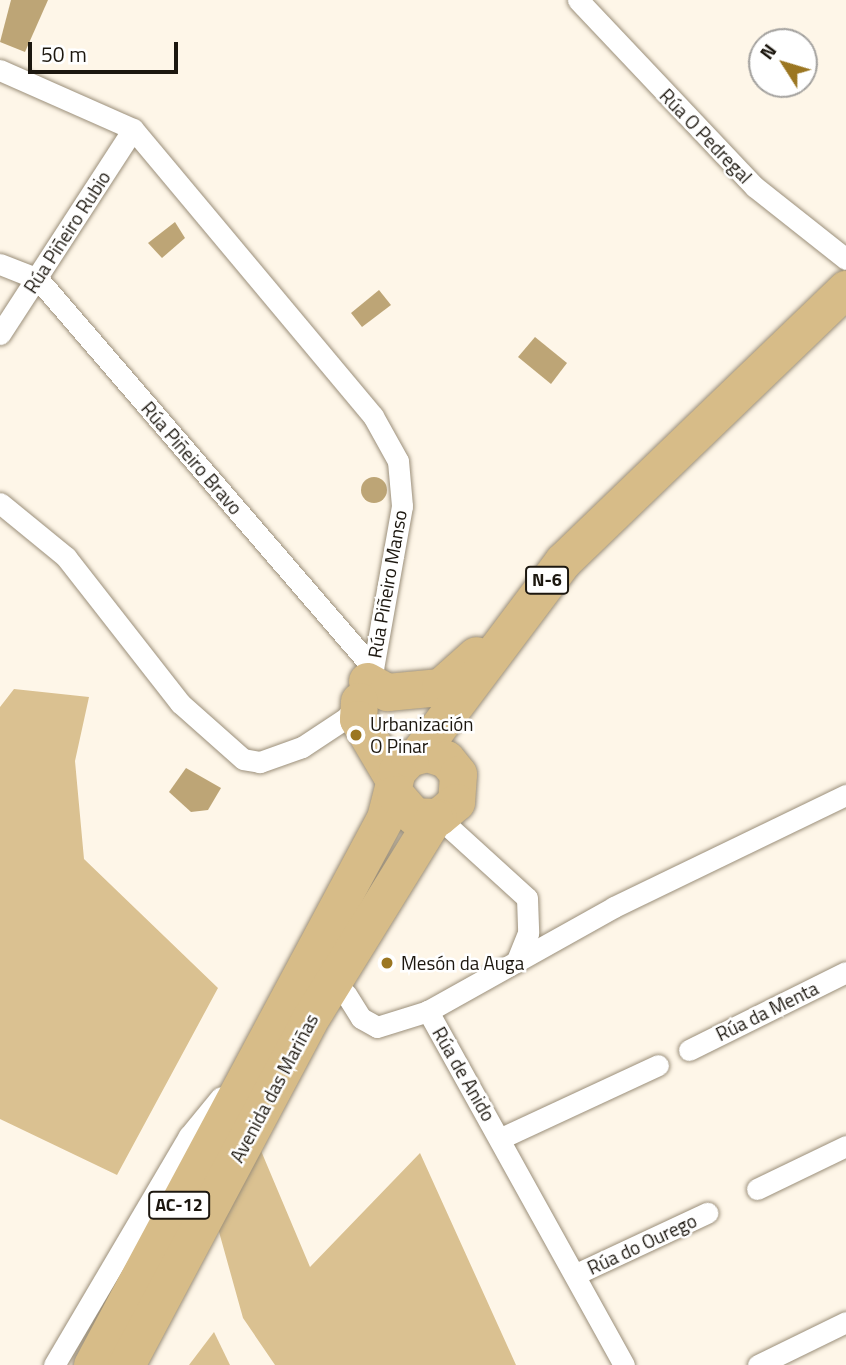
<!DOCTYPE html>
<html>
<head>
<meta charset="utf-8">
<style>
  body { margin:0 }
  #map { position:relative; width:846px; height:1365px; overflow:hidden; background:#fef6e8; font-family:"Titillium Web",sans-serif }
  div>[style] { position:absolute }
  .forest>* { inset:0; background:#dac191 }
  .water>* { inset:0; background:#bda576 }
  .round { border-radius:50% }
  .roads { filter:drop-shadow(0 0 2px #9b8f7a) drop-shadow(0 0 2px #9b8f7a) }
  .minor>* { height:21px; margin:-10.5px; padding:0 10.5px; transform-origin:10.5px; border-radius:10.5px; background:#fff }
  .trunk>* { height:37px; margin:-18.5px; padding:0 18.5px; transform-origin:18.5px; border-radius:18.5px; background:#d7bc88 }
  .dots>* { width:19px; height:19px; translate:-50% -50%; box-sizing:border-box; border:4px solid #fff; border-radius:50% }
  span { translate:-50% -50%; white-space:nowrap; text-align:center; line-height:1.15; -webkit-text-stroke:5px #fff; paint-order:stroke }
  .shield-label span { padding:2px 5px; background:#fff; border:2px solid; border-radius:5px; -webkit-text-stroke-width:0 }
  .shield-label { font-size:18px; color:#1c170f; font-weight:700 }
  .street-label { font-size:19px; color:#1c170f }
  .poi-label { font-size:19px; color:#1c170f }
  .left { translate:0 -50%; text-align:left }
  .north { position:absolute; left:748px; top:28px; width:70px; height:70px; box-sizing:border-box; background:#fff; border:2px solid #a4a29f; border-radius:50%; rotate:307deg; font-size:19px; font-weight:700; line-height:28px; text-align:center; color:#1c170f }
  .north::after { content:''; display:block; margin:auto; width:24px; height:32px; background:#9b7621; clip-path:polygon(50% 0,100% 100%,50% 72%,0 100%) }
  .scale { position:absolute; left:28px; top:42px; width:150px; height:32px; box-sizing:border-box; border:4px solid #1c170f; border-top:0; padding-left:9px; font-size:21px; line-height:24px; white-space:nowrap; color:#1c170f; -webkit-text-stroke:5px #fff; paint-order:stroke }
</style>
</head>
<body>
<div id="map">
  <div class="forest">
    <div style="clip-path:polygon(14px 689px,89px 697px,75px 761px,84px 859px,218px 988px,117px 1175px,0 1119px,0 707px)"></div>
    <div style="clip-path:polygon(259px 1146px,310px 1267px,420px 1153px,516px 1365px,275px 1365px,243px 1318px,216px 1221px)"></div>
    <div style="clip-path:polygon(214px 1332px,230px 1365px,189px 1365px)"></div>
  </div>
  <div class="water">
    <div style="clip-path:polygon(11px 0,48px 0,25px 52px,0 42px)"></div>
    <div style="clip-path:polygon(175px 222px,185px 238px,162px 258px,148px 243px)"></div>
    <div style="clip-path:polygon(379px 290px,391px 305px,362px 327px,351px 313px)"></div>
    <div style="clip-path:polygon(535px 337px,567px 363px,551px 384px,518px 357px)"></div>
    <div class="round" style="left:361px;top:477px;width:26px;height:26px"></div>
    <div style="clip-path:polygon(186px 768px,221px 788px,208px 810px,191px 812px,169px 792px)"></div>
  </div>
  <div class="roads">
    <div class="minor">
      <div style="left:578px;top:0;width:257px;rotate:46.6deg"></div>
      <div style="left:755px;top:187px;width:116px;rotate:38.4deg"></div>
      <div style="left:0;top:70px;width:145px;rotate:23.9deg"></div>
      <div style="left:133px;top:129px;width:374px;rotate:50.1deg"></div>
      <div style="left:373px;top:416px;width:51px;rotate:60.9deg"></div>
      <div style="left:398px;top:461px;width:45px;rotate:84.9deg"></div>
      <div style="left:402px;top:506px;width:165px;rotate:100.1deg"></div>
      <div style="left:373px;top:668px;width:36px;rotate:113deg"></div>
      <div style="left:359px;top:701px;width:21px;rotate:127deg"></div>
      <div style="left:346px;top:718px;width:53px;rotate:146.6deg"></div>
      <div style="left:302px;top:747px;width:45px;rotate:160.3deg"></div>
      <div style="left:260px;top:762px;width:17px;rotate:-170deg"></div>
      <div style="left:243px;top:759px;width:84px;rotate:-138.4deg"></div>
      <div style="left:180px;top:703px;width:185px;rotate:-128deg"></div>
      <div style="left:66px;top:557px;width:85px;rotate:-140.7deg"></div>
      <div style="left:0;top:264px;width:41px;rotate:21.5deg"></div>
      <div style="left:38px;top:279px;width:513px;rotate:49.27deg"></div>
      <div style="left:0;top:334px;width:244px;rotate:-57deg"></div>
      <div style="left:438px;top:817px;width:120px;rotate:42.3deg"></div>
      <div style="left:527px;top:898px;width:35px;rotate:88deg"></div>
      <div style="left:528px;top:933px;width:31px;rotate:112deg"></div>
      <div style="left:346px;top:994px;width:28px;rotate:58deg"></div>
      <div style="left:361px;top:1018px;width:18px;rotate:29deg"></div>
      <div style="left:377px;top:1027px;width:53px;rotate:-17.4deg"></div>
      <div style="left:689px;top:1050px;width:175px;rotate:-26.4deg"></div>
      <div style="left:501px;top:1138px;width:173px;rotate:-24.9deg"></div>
      <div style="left:757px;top:1189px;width:99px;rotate:-25.8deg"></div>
      <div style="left:576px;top:1274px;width:145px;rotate:-25deg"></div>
      <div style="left:54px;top:1365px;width:266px;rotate:-59.5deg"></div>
      <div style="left:189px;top:1136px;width:50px;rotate:-50.6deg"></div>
      <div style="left:624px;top:1365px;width:405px;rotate:-119deg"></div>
      <div style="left:428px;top:1011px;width:213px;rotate:-29.2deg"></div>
      <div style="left:614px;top:907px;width:258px;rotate:-25.8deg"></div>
      <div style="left:758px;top:1365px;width:98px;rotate:-26deg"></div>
    </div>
    <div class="trunk">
      <div style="left:367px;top:681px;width:23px;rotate:29deg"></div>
      <div style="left:387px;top:692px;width:53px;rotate:-5.4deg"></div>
      <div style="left:440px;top:687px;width:48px;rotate:-41.6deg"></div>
      <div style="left:359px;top:701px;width:18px;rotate:93deg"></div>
      <div style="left:358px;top:719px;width:71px;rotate:59.5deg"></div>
      <div style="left:418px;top:754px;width:241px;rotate:-53.1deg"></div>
      <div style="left:563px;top:561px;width:393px;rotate:-43.9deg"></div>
      <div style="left:92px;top:1365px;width:621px;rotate:-61.82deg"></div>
      <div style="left:385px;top:818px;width:49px;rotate:-75.7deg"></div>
      <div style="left:397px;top:771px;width:18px;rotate:-47deg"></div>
      <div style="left:409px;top:758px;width:19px;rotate:-16deg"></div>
      <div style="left:427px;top:753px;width:20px;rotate:18deg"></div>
      <div style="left:446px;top:759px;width:19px;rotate:51deg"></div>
      <div style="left:458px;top:774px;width:28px;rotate:94deg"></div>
      <div style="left:456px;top:802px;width:23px;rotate:140deg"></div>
      <div style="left:438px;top:817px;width:24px;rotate:-178deg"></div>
      <div style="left:414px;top:816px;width:29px;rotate:-131deg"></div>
      <div style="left:126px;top:1365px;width:388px;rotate:-62deg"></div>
      <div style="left:308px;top:1022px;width:240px;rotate:-58.3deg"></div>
    </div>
  </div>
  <div class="dots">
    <div style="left:356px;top:735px;background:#9b7621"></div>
    <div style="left:387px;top:963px;background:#9b7621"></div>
  </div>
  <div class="shield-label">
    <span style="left:547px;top:580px">N-6</span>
    <span style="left:179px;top:1205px">AC-12</span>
  </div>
  <div class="street-label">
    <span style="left:706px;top:136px;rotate:46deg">Rúa O Pedregal</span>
    <span style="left:67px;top:232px;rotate:-57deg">Rúa Piñeiro Rubio</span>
    <span style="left:192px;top:458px;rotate:49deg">Rúa Piñeiro Bravo</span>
    <span style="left:387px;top:584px;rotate:-80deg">Rúa Piñeiro Manso</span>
    <span style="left:767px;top:1011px;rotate:-26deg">Rúa da Menta</span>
    <span style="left:464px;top:1074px;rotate:60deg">Rúa de Anido</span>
    <span style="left:274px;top:1088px;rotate:-62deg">Avenida das Mariñas</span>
    <span style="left:642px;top:1244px;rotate:-25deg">Rúa do Ourego</span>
  </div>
  <div class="poi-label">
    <span class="left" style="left:370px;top:735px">Urbanización<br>O Pinar</span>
    <span class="left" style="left:401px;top:963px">Mesón da Auga</span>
  </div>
  <div class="north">N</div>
  <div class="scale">50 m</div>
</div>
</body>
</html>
